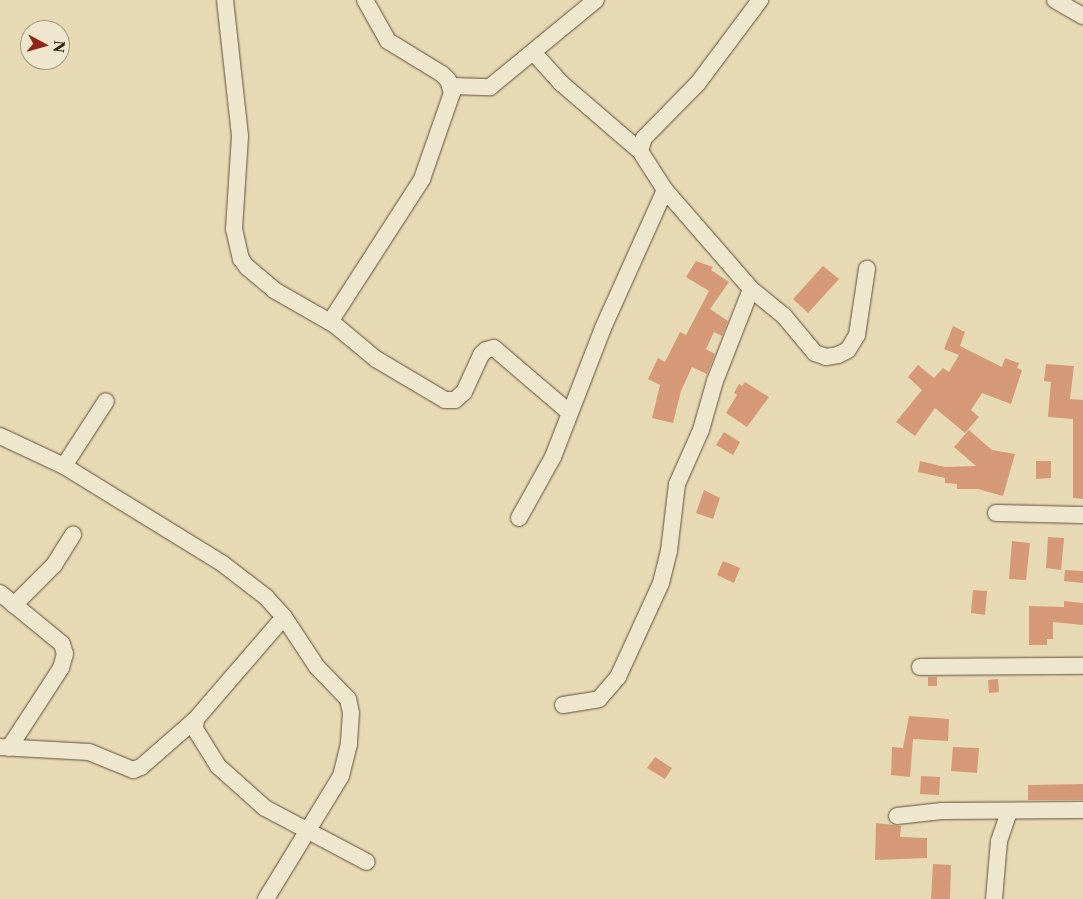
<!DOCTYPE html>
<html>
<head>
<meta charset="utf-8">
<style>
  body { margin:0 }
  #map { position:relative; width:1083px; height:899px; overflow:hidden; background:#e7d9b4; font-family:"Libre Caslon Text",serif }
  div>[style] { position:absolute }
  .building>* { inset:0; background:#d59977 }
  .roads { filter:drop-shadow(0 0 1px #60503a) drop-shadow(0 0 1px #60503a) }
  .minor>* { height:16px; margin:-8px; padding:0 8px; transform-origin:8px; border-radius:8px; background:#efe6ce }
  span { translate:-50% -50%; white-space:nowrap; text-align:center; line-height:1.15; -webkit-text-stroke:4px #efe6ce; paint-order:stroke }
  .north { position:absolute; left:20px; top:20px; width:50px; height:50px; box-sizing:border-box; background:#efe6ce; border:1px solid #a49883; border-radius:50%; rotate:96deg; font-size:14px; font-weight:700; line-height:20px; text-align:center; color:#332312 }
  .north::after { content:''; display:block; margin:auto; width:18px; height:22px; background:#8f2418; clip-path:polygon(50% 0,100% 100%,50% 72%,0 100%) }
</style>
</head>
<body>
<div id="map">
  <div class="building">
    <div style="clip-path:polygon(696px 261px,713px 267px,711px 270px,729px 282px,710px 309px,728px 321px,722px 336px,714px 332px,706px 349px,715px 354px,707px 374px,692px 367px,681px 391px,673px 423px,652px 418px,660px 385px,648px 379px,658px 358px,665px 362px,680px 332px,686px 335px,709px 291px,686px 277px)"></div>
    <div style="clip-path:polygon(823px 266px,839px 279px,808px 313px,793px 299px)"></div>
    <div style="clip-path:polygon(953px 326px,965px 332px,960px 346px,1002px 367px,1005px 358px,1019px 363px,1017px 368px,1022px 370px,1011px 404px,982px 393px,971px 410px,979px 417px,965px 433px,935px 408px,915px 436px,896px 422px,922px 390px,908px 377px,918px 365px,934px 378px,943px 368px,949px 372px,959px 355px,944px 349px)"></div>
    <div style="clip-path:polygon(1046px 364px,1074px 366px,1070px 399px,1083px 400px,1083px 499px,1073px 498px,1073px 419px,1048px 417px,1051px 382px,1044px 381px)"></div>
    <div style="clip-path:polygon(745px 382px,769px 397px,747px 427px,726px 413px,737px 395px,734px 393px,739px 384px,742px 386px)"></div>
    <div style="clip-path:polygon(969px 430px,992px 450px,1015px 454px,1003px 496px,978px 489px,957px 489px,957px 484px,945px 483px,945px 478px,918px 472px,920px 461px,945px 467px,976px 466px,954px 447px)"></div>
    <div style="clip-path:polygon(724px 432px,740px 442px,733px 455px,716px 445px)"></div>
    <div style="clip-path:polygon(1036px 461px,1051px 461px,1051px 478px,1036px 479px)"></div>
    <div style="clip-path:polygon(704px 490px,720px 498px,713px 519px,696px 513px)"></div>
    <div style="clip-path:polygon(1048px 537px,1064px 538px,1061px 570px,1046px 568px)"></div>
    <div style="clip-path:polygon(1012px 541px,1030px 543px,1026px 580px,1009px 579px)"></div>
    <div style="clip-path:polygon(723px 561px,740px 568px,734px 583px,717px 575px)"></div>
    <div style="clip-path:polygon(1065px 570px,1083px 571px,1083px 583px,1064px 581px)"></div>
    <div style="clip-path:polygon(973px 590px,987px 591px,985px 615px,971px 613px)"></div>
    <div style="clip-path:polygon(1064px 601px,1083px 603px,1083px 625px,1053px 622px,1053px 639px,1047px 639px,1047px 645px,1029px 645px,1029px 606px,1064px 607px)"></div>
    <div style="clip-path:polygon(928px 677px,937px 677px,937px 686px,928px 686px)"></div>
    <div style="clip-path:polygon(998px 679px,999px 692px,989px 693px,988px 680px)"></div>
    <div style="clip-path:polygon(909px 716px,949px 719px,948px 741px,913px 739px,910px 777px,891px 775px,892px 747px,903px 748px)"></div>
    <div style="clip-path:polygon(953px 747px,979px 748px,977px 773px,951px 771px)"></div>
    <div style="clip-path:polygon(655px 757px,672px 768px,665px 779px,647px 768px)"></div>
    <div style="clip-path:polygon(921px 776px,940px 777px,939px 795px,920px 794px)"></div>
    <div style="clip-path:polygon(1083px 784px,1083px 800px,1028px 800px,1028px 785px)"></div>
    <div style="clip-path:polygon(876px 823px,901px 826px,900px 837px,927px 838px,927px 858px,875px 860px)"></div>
    <div style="clip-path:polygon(933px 864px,951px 865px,950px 899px,931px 899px)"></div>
  </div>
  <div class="roads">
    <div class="minor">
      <div style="left:225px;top:0;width:137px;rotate:83.7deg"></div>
      <div style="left:240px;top:136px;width:93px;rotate:93.7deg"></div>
      <div style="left:234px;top:229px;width:31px;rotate:77deg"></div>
      <div style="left:241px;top:259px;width:10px;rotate:53deg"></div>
      <div style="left:247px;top:267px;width:35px;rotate:40deg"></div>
      <div style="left:274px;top:290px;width:70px;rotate:29.8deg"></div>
      <div style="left:335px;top:325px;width:53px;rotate:39.7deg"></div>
      <div style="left:376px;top:359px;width:80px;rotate:30.7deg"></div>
      <div style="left:445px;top:400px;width:10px"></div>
      <div style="left:455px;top:400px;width:12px;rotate:-42deg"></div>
      <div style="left:464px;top:392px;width:41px;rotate:-65.3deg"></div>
      <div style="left:481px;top:355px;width:7px;rotate:-45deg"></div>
      <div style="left:486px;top:350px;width:8px;rotate:-14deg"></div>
      <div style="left:494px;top:348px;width:99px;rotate:40.5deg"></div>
      <div style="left:1055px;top:0;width:32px;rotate:30deg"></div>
      <div style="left:533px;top:52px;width:42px;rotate:47.9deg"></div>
      <div style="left:561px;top:83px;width:104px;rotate:40.7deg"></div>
      <div style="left:640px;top:151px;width:46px;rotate:57.3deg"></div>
      <div style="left:665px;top:190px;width:131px;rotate:49deg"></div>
      <div style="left:751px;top:289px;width:43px;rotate:39.3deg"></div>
      <div style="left:784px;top:316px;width:48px;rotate:50deg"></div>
      <div style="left:815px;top:353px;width:12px;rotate:20deg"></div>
      <div style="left:826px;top:357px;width:12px;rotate:-9deg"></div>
      <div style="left:838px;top:355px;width:11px;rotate:-27deg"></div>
      <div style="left:848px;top:350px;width:17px;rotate:-59deg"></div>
      <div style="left:857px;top:335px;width:67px;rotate:-81.4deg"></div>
      <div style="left:452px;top:86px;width:38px;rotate:2deg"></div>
      <div style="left:490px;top:87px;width:137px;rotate:-39.4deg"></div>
      <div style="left:640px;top:151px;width:14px;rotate:-73deg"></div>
      <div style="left:644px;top:138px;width:77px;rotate:-45.5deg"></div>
      <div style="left:698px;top:83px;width:104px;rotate:-53.2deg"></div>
      <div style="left:330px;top:322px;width:170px;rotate:-57.2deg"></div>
      <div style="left:422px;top:179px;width:91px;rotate:-70.8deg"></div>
      <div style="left:452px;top:93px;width:14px;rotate:-107deg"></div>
      <div style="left:448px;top:80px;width:8px;rotate:-135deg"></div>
      <div style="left:442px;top:74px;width:63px;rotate:-148.6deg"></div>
      <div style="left:388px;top:41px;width:47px;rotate:-119.3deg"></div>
      <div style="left:0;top:436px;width:71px;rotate:25.1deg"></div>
      <div style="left:64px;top:466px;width:187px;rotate:31.6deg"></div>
      <div style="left:223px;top:564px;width:54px;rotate:37.5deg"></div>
      <div style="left:266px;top:597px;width:27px;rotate:48deg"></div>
      <div style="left:284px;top:617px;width:60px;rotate:56.6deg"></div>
      <div style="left:317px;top:667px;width:45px;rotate:45.9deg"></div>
      <div style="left:348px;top:699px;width:14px;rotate:78deg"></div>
      <div style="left:351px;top:713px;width:31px;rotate:94deg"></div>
      <div style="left:349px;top:744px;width:33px;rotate:104deg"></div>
      <div style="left:341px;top:776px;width:144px;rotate:121.4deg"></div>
      <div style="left:64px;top:466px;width:77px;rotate:-57.1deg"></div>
      <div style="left:996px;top:513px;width:87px;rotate:1.3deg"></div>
      <div style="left:519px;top:518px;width:70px;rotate:-60.9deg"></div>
      <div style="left:553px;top:457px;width:138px;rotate:-68.8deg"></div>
      <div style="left:603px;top:328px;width:151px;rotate:-65.8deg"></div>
      <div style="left:0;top:593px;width:80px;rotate:39.4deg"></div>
      <div style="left:62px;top:644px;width:10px;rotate:73deg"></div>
      <div style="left:65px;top:654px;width:15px;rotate:106deg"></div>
      <div style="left:61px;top:668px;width:95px;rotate:123deg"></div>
      <div style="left:14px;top:605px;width:57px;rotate:-45deg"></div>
      <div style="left:54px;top:565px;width:36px;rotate:-58deg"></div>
      <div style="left:284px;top:617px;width:135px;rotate:130.8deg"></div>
      <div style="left:196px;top:719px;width:10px;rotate:96deg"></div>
      <div style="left:195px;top:729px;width:44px;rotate:58.1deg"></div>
      <div style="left:218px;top:766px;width:63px;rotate:41.8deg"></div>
      <div style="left:265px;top:808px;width:115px;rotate:27.9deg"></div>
      <div style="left:920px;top:667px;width:163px;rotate:-0.4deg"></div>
      <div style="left:563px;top:705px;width:36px;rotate:-9deg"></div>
      <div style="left:599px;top:699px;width:29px;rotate:-49deg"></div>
      <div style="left:618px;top:677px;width:103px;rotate:-65.4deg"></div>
      <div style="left:661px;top:583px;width:33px;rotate:-76deg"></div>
      <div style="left:669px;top:551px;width:67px;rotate:-83.2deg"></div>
      <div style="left:677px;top:484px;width:59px;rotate:-66deg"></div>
      <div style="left:701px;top:430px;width:51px;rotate:-74.1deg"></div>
      <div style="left:715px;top:381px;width:99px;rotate:-68.6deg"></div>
      <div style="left:0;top:747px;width:89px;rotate:3.2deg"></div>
      <div style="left:89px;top:752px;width:48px;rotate:22.2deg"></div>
      <div style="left:133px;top:770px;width:9px;rotate:-21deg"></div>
      <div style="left:141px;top:767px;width:73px;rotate:-41.1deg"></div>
      <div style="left:897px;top:816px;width:45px;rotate:-6.3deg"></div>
      <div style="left:942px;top:811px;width:141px;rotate:-0.4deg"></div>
      <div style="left:994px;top:899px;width:58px;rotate:-85.1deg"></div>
      <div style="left:999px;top:841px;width:31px;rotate:-71deg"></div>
    </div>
  </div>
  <div class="north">N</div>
</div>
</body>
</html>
